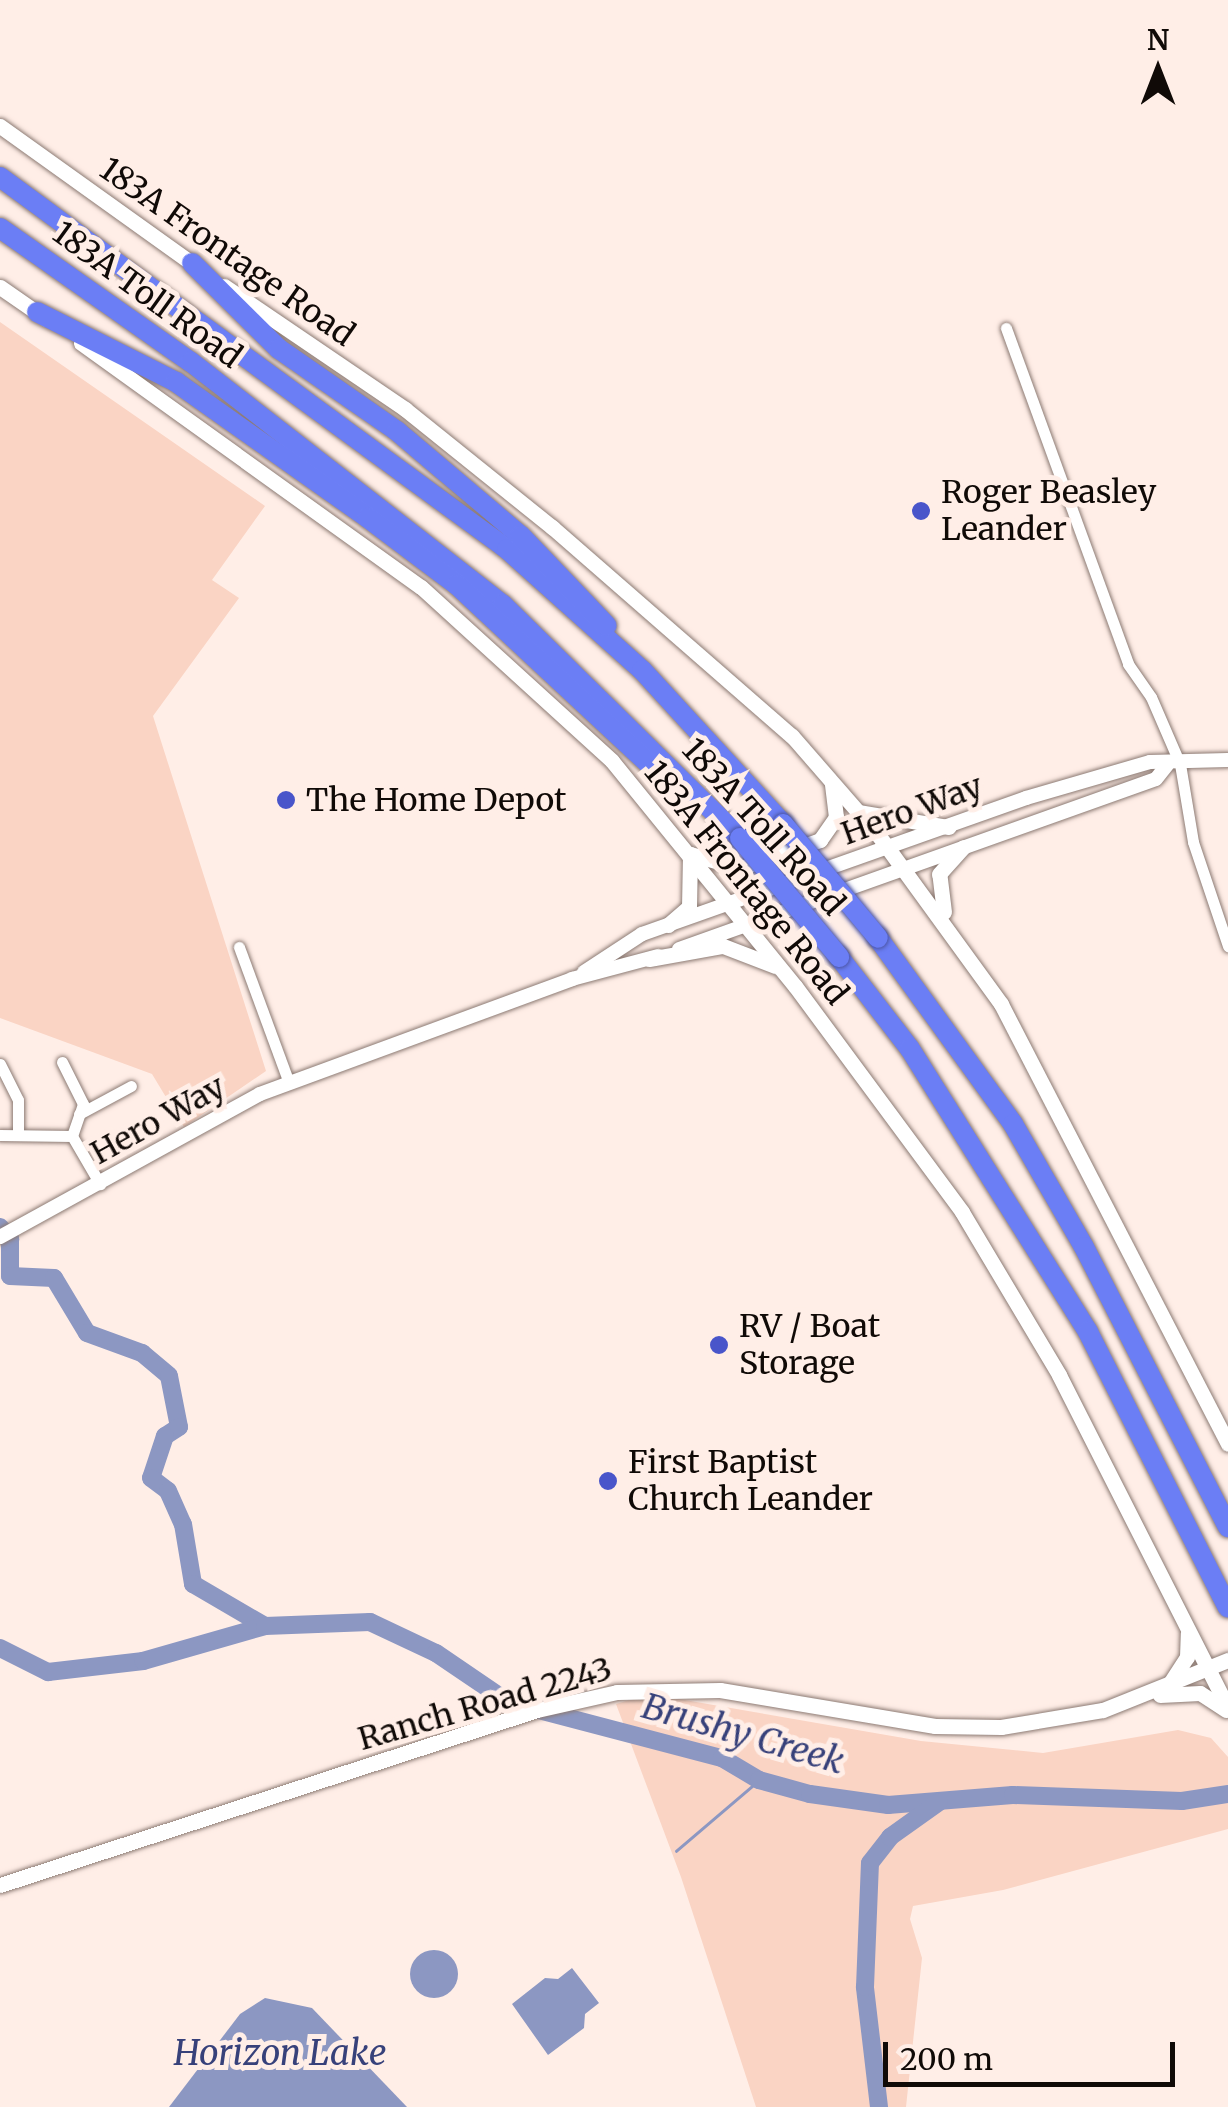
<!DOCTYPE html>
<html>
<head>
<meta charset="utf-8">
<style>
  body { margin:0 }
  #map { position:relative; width:1228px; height:2107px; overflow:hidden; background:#ffeee7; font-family:Merriweather,serif }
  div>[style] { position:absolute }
  .green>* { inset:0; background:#fad4c4 }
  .water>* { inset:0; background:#8c97c2 }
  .round { border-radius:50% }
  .stream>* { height:2.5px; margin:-1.25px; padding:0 1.25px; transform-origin:1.25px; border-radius:1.25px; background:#8c97c2 }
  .river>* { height:18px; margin:-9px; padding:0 9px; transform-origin:9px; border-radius:9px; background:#8c97c2 }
  .roads { filter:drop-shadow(0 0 2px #8c7a73) drop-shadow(0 0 2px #8c7a73) }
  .minor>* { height:11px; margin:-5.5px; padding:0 5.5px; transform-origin:5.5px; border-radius:5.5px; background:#fff }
  .tertiary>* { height:14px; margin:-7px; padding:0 7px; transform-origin:7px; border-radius:7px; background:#fff }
  .secondary>* { height:15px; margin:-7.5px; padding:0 7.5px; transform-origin:7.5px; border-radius:7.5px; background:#fff }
  .motorway>* { height:20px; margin:-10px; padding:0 10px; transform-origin:10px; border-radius:10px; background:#6b7ef5 }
  .bridges { filter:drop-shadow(0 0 2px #4b55a2) drop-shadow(0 0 2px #4b55a2) }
  .motorway-bridge>* { height:20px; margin:-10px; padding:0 10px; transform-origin:10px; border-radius:10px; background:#6b7ef5 }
  .dots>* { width:28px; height:28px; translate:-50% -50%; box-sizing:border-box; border:5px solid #ffeee7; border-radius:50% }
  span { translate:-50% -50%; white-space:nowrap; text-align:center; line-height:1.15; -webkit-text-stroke:10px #ffeee7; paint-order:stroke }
  .street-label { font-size:32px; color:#100a07 }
  .poi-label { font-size:32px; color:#100a07 }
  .left { translate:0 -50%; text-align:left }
  .water-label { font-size:35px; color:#37417a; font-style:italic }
  .north { position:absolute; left:1108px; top:20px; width:100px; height:100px; -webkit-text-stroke:8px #ffeee7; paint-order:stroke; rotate:0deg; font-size:28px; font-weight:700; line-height:40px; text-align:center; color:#100a07 }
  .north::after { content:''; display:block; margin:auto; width:35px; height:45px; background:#100a07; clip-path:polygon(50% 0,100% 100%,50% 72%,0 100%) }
  .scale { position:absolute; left:883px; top:2042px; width:292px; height:45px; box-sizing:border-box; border:5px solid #100a07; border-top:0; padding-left:12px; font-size:30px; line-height:35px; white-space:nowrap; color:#100a07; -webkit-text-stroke:8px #ffeee7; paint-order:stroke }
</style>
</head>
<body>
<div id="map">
  <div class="green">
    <div style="clip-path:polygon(0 322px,265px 506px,212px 580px,239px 598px,153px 716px,266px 1071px,184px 1127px,152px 1074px,0 1018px)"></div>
    <div style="clip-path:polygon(650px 1694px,921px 1741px,1043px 1753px,1178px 1730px,1211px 1738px,1228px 1757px,1228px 1829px,1003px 1890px,913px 1906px,910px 1919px,922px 1958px,906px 2107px,756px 2107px,681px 1877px,616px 1704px)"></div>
  </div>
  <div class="water">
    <div class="round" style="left:410px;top:1950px;width:48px;height:48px"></div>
    <div style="clip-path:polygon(572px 1968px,599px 2003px,585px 2014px,584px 2028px,548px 2055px,512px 2004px,545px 1978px,558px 1979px)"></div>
    <div style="clip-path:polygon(265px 1998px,312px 2008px,407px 2107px,169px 2107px,240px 2014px)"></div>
  </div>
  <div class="stream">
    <div style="left:676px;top:1851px;width:109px;rotate:-40.5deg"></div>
  </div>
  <div class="river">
    <div style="left:0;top:1227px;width:16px;rotate:50deg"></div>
    <div style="left:10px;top:1239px;width:37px;rotate:90deg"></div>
    <div style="left:10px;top:1276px;width:44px;rotate:2.6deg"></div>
    <div style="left:54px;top:1278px;width:64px;rotate:59deg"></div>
    <div style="left:87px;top:1333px;width:59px;rotate:20deg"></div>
    <div style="left:142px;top:1353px;width:35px;rotate:40deg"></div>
    <div style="left:169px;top:1376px;width:52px;rotate:78.9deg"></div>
    <div style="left:179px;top:1427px;width:17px;rotate:147deg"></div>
    <div style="left:165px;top:1436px;width:44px;rotate:108.4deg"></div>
    <div style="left:151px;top:1478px;width:21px;rotate:37deg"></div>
    <div style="left:168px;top:1491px;width:36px;rotate:66deg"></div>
    <div style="left:183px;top:1524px;width:61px;rotate:80.5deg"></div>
    <div style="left:193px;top:1584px;width:83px;rotate:30.3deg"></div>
    <div style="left:0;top:1648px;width:54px;rotate:26.6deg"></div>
    <div style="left:48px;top:1672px;width:96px;rotate:-6.6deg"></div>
    <div style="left:143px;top:1661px;width:127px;rotate:-16deg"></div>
    <div style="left:265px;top:1626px;width:105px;rotate:-2.2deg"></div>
    <div style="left:370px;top:1622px;width:73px;rotate:25.2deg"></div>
    <div style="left:436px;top:1653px;width:87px;rotate:34.2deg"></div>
    <div style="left:508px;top:1702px;width:221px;rotate:14.7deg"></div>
    <div style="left:722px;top:1758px;width:43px;rotate:30.7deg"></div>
    <div style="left:759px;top:1780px;width:53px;rotate:15.4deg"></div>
    <div style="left:810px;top:1794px;width:79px;rotate:8deg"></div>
    <div style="left:888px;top:1805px;width:125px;rotate:-4.6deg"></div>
    <div style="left:1013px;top:1795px;width:169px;rotate:2deg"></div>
    <div style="left:1182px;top:1801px;width:47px;rotate:-8.7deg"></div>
    <div style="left:879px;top:2107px;width:121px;rotate:-96.7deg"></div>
    <div style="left:865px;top:1987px;width:124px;rotate:-87.7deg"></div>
    <div style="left:870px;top:1863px;width:33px;rotate:-52deg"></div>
    <div style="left:890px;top:1837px;width:60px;rotate:-35.5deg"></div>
  </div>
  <div class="roads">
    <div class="minor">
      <div style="left:1006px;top:328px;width:357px;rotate:70deg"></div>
      <div style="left:1128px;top:664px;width:40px;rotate:55.1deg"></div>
      <div style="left:1151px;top:697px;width:73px;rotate:66.6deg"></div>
      <div style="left:1180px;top:764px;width:79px;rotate:80.5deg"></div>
      <div style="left:1193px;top:842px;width:110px;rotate:71.4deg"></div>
      <div style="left:239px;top:947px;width:145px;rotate:69.8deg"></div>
      <div style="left:62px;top:1062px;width:47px;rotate:63.4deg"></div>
      <div style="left:83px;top:1104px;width:34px;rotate:109deg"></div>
      <div style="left:0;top:1064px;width:40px;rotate:63.4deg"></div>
      <div style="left:18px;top:1100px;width:31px;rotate:90deg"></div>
      <div style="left:79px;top:1114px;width:59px;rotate:-28.3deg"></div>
      <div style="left:0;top:1135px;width:72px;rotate:0.8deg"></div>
      <div style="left:72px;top:1136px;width:56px;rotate:59.7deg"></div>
    </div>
    <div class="tertiary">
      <div style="left:679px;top:949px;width:506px;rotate:-19.62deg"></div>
      <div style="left:1156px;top:779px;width:18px;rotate:-52deg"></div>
      <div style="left:584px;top:972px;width:69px;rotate:-33.2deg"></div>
      <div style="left:642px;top:934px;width:407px;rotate:-19.5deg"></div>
      <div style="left:1026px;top:798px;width:129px;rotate:-16.2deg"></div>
      <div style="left:1150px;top:762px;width:78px;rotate:-1.5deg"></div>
      <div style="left:0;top:1237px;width:297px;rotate:-28.8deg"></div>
      <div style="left:260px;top:1094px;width:333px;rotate:-20.2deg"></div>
      <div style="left:572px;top:979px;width:89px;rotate:-15deg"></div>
    </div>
    <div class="secondary">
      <div style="left:0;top:126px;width:242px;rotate:35.6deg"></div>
      <div style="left:224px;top:286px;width:219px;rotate:34.2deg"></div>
      <div style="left:405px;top:409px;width:189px;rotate:38.8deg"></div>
      <div style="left:552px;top:527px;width:318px;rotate:41.1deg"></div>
      <div style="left:792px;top:736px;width:133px;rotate:49deg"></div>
      <div style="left:879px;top:836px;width:208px;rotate:54deg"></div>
      <div style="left:1001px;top:1004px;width:495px;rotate:62.7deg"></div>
      <div style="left:0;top:287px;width:56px;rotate:34.8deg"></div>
      <div style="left:81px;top:343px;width:418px;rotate:35.7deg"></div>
      <div style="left:421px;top:587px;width:258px;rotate:42.3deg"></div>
      <div style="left:612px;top:761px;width:290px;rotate:50.9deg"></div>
      <div style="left:795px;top:986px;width:281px;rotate:53.5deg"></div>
      <div style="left:962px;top:1212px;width:190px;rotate:59.2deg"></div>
      <div style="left:1059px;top:1375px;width:373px;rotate:63.1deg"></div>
      <div style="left:858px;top:812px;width:92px;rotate:9.4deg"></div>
      <div style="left:690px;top:854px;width:53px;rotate:15.4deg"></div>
      <div style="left:741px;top:868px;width:84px;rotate:-19.5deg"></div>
      <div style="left:820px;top:840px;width:28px;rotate:-55deg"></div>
      <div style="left:836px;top:817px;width:34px;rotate:-97deg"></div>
      <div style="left:944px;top:912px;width:38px;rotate:-97deg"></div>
      <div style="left:939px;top:874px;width:36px;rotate:-48deg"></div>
      <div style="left:668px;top:925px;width:28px;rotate:-41deg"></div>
      <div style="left:689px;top:907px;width:53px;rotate:-88.9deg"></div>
      <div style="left:649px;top:959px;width:75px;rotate:-10deg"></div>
      <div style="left:723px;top:946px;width:56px;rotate:21deg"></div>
      <div style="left:1170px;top:1683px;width:31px;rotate:-57deg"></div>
      <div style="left:1187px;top:1657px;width:24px;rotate:-88deg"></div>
      <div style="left:1160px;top:1695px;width:40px;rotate:-2.9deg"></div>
      <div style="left:1200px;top:1693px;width:31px;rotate:33deg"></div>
      <div style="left:0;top:1885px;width:565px;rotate:-18.05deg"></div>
      <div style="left:537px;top:1710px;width:82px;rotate:-12.7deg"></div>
      <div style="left:617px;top:1692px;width:103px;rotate:-1.1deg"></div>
      <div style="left:720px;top:1690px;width:218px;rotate:9.5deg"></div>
      <div style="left:935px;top:1726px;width:66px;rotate:0.9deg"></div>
      <div style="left:1001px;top:1727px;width:103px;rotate:-9.5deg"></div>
      <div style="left:1103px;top:1710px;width:135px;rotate:-21.8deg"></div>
    </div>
    <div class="motorway">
      <div style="left:0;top:177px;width:629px;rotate:36.27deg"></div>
      <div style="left:507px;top:549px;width:181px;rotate:41.9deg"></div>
      <div style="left:642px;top:670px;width:209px;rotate:47.5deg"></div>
      <div style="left:0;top:228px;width:233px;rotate:35.1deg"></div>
      <div style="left:191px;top:362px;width:395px;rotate:37.9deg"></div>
      <div style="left:503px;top:605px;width:332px;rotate:44.5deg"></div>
      <div style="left:192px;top:263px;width:122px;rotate:44.7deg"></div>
      <div style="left:279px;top:349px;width:144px;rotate:34.8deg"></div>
      <div style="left:397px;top:431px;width:162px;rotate:40.3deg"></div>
      <div style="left:521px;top:536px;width:124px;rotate:46.3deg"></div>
      <div style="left:37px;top:312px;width:156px;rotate:26.7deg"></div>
      <div style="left:176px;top:382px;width:235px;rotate:35.3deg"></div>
      <div style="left:368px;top:518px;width:111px;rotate:37deg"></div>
      <div style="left:457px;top:585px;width:301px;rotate:43deg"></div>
      <div style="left:878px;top:938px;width:230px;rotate:54deg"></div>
      <div style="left:1013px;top:1124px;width:142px;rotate:60deg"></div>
      <div style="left:1084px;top:1247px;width:315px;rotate:62.8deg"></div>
      <div style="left:839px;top:957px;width:116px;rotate:52.3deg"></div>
      <div style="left:910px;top:1049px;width:334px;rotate:57.8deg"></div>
      <div style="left:1088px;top:1332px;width:309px;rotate:63.1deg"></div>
    </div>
  </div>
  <div class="bridges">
    <div class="motorway-bridge">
      <div style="left:783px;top:824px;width:148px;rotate:50.2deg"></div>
      <div style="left:740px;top:838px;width:155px;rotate:50.2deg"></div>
    </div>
  </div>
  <div class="dots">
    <div style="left:921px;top:511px;background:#4955ca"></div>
    <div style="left:286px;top:800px;background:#4955ca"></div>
    <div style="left:719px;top:1345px;background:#4955ca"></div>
    <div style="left:608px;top:1481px;background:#4955ca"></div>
  </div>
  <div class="street-label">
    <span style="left:227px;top:252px;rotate:35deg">183A Frontage Road</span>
    <span style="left:147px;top:295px;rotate:36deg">183A Toll Road</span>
    <span style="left:912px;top:810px;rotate:-20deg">Hero Way</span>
    <span style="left:763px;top:827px;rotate:48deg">183A Toll Road</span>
    <span style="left:746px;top:883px;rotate:51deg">183A Frontage Road</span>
    <span style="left:158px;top:1120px;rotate:-29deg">Hero Way</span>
    <span style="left:485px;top:1704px;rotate:-16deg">Ranch Road 2243</span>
  </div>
  <div class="poi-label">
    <span class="left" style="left:941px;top:511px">Roger Beasley<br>Leander</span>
    <span class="left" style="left:306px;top:800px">The Home Depot</span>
    <span class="left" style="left:739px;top:1345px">RV / Boat<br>Storage</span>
    <span class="left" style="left:628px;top:1481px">First Baptist<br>Church Leander</span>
  </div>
  <div class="water-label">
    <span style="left:743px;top:1734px;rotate:16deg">Brushy Creek</span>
    <span style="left:280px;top:2053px">Horizon Lake</span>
  </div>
  <div class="north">N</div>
  <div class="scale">200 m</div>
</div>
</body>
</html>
